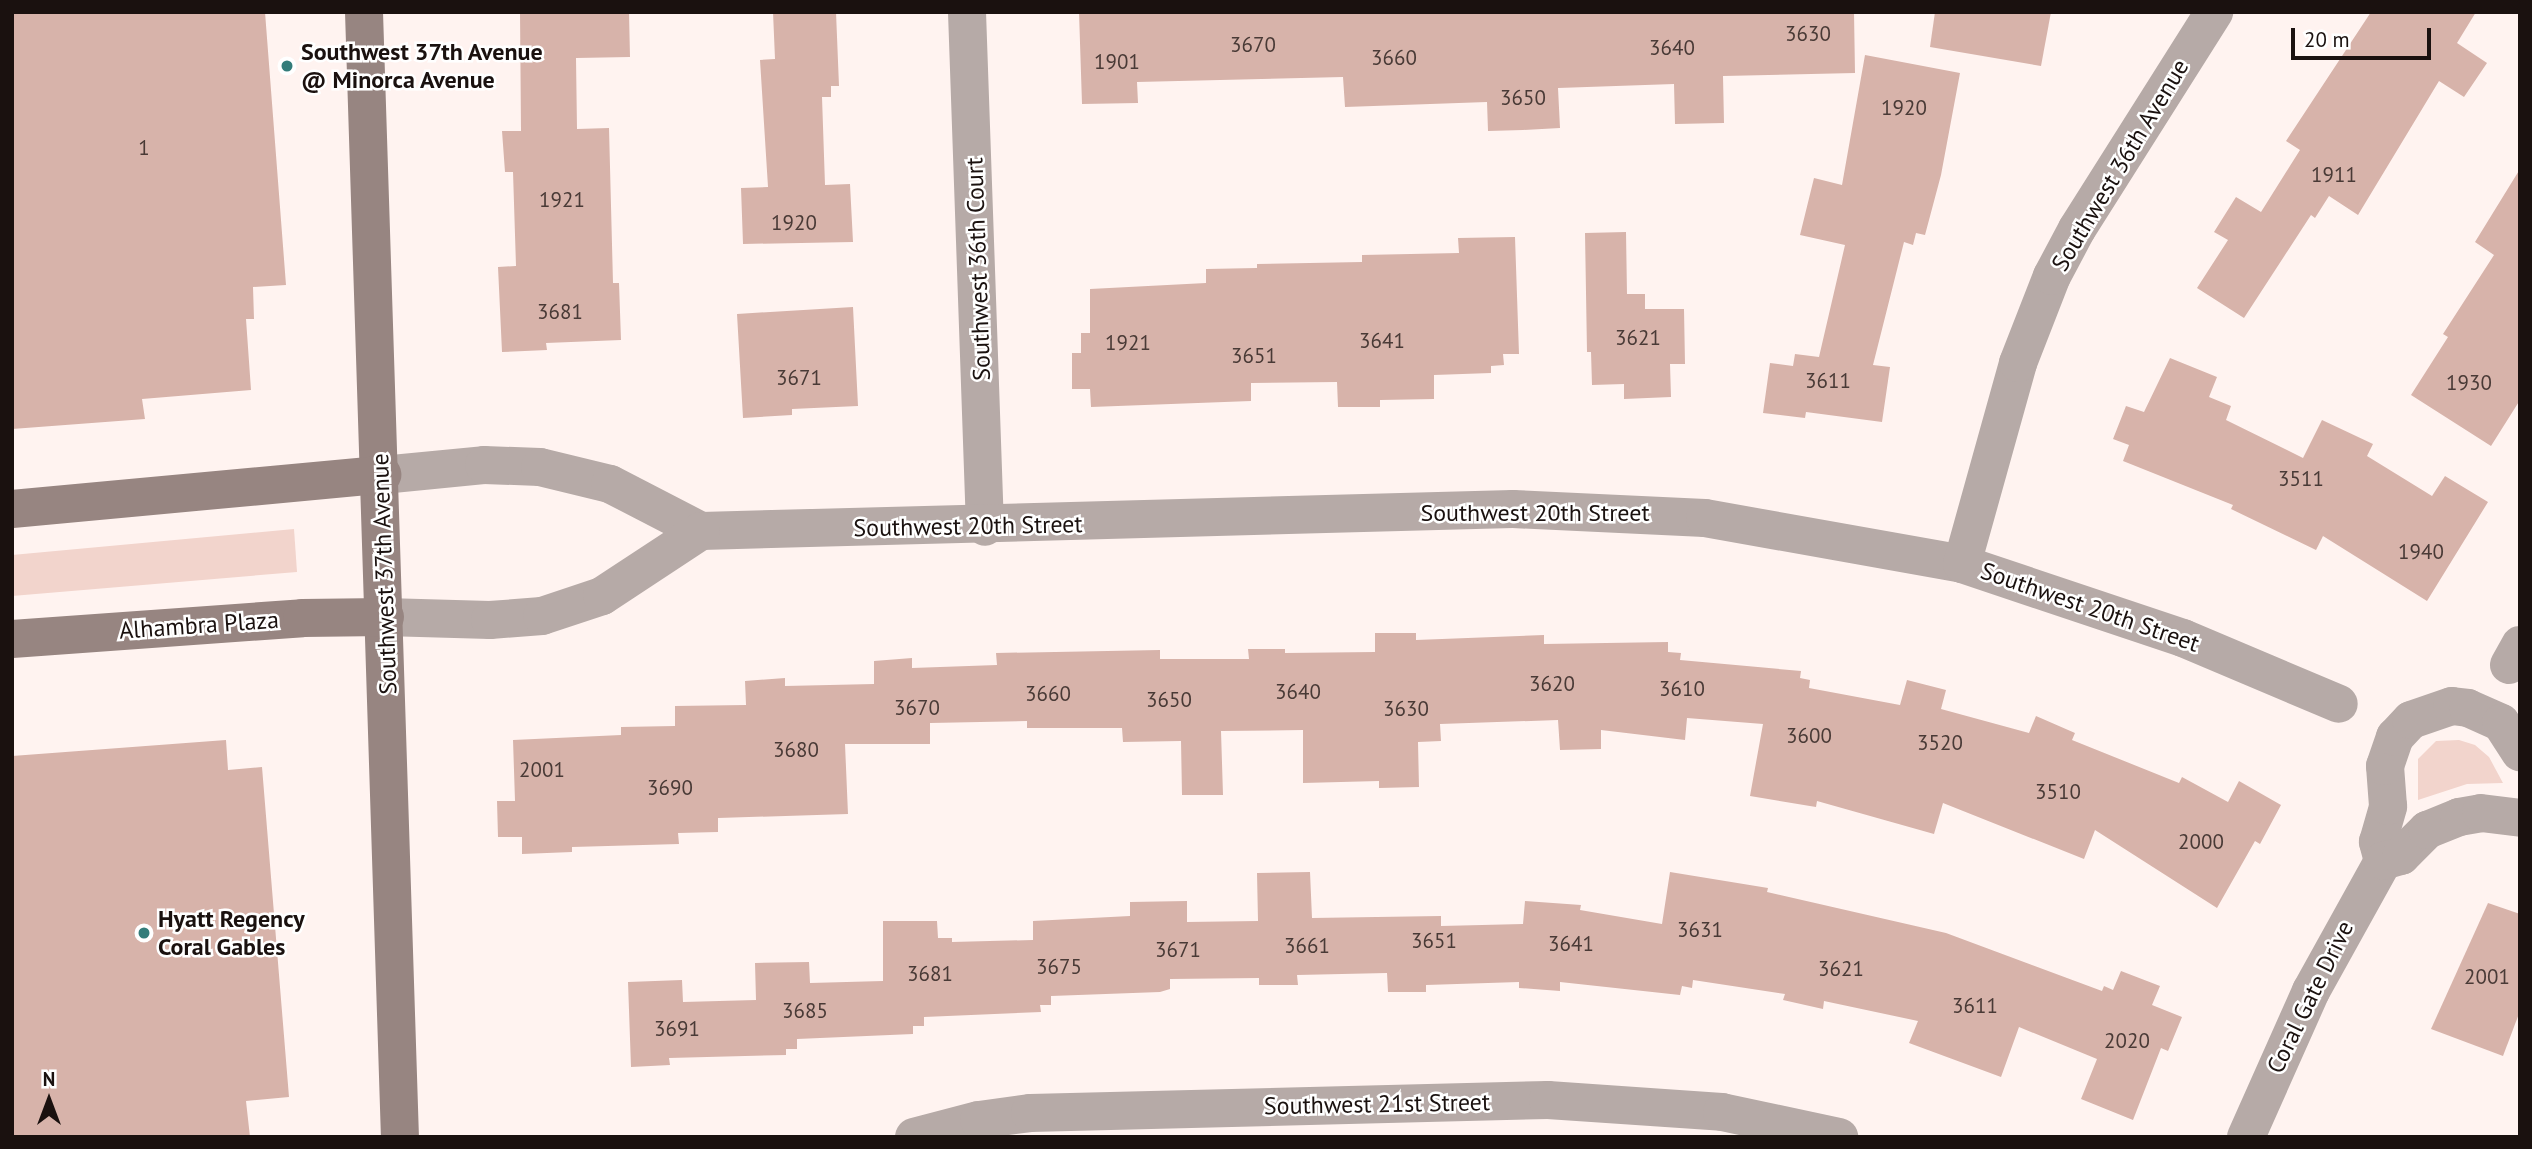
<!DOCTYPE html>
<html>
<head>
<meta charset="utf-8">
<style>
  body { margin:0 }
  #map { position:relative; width:2532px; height:1149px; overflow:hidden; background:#fff3f0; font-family:"PT Sans",sans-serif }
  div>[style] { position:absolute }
  .green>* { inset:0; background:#f2d4cc }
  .building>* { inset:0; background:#d7b3aa }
  .street>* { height:38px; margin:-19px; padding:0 19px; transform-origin:19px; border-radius:19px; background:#b6aaa7 }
  .secondary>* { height:38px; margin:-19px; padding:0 19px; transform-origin:19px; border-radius:19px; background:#978581 }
  .dots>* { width:19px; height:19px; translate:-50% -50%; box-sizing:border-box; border:4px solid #fff; border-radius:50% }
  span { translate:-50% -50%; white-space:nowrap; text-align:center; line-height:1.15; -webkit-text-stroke:5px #fff; paint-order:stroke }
  .number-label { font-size:21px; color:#493a36 }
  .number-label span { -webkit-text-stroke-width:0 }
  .poi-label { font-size:24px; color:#1a110f; font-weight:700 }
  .left { translate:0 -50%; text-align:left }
  .street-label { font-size:24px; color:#1a110f }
  .frame { position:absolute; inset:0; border:14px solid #1a110f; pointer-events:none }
  .north { position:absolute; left:14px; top:1065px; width:70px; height:70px; -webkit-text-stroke:5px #fff; paint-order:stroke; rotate:0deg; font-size:19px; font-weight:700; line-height:28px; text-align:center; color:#1a110f }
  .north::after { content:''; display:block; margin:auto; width:24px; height:32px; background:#1a110f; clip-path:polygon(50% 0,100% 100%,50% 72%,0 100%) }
  .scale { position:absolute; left:2291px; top:28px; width:140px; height:32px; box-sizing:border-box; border:4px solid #1a110f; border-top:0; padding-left:9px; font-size:21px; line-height:24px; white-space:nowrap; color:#1a110f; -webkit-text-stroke:5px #fff; paint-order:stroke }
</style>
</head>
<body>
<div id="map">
  <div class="green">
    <div style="clip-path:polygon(294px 529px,297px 572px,12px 596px,12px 555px)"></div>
    <div style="clip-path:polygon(2459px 740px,2475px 745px,2489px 757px,2503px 783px,2467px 784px,2418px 800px,2418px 759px,2436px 741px)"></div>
  </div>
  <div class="building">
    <div style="clip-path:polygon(12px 12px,265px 12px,286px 285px,253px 287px,254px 319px,246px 319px,251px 390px,142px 399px,145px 419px,12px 429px)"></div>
    <div style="clip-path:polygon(520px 12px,629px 12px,630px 57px,576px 58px,577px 129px,609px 128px,613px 283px,619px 283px,621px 340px,546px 343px,547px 350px,502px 352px,498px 267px,516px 266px,513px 172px,505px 172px,502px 131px,521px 131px)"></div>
    <div style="clip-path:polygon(773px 12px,836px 12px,839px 86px,831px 86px,831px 97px,822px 97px,825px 185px,850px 184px,853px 242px,743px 244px,741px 188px,768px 187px,760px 60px,775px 59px)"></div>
    <div style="clip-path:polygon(1079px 12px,1854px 12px,1855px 73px,1723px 76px,1724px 123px,1675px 124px,1674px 84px,1558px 88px,1560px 128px,1523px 130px,1488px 131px,1487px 102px,1345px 107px,1343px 77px,1137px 82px,1138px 103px,1082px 104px)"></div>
    <div style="clip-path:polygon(1935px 12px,2051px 12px,2041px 66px,1930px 47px)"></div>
    <div style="clip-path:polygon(2371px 12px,2476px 12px,2457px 43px,2487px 63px,2464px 97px,2439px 81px,2358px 215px,2329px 196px,2315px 218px,2311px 215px,2244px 318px,2197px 288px,2228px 240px,2214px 232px,2236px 197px,2261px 212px,2300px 150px,2286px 141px)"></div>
    <div style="clip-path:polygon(1865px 55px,1960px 73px,1941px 175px,1925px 235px,1916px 233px,1913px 245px,1904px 242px,1873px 365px,1890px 367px,1882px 422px,1806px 412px,1805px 418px,1763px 413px,1770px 363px,1793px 366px,1795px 354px,1819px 357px,1845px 245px,1800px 235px,1814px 178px,1842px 185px)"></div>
    <div style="clip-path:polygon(2520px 169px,2520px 400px,2491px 446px,2411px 395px,2448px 337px,2443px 334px,2494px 255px,2475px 242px)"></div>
    <div style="clip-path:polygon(1626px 232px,1627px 294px,1645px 294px,1645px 309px,1684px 309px,1685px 364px,1670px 364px,1671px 397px,1624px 399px,1624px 384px,1592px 385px,1591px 352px,1587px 352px,1585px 233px)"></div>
    <div style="clip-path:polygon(1515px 237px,1519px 354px,1503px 354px,1504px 365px,1491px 366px,1491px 373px,1434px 375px,1434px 399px,1380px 400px,1380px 407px,1338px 407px,1337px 382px,1251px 383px,1251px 401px,1091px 407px,1090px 389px,1072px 389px,1072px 353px,1081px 353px,1081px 333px,1090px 333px,1090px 289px,1206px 283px,1206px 269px,1257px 268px,1257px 264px,1362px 262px,1362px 255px,1459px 253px,1458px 238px)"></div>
    <div style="clip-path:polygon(853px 307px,858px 406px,792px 409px,792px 415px,743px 418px,737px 314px)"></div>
    <div style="clip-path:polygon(2170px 358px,2217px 377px,2209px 397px,2231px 406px,2226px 420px,2303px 458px,2322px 420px,2373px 444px,2367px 456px,2432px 496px,2445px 476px,2488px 502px,2427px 601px,2323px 536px,2316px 550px,2231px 509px,2233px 505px,2123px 461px,2129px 445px,2113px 439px,2126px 406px,2144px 412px)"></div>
    <div style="clip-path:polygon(1375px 633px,1416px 633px,1416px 640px,1544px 635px,1544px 644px,1668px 642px,1668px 652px,1681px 653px,1680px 660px,1801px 671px,1800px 678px,1810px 680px,1809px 688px,1900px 705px,1907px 680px,1946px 690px,1941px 709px,2029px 733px,2036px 716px,2075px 733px,2072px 740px,2179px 783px,2182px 777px,2228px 802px,2239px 781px,2281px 805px,2260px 844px,2255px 841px,2217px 908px,2095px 830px,2084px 859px,1943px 803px,1934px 834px,1817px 801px,1816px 807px,1750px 796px,1763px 724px,1687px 718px,1685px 740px,1601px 730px,1601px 749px,1560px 750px,1558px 720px,1440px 724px,1441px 741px,1418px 742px,1419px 787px,1379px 788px,1379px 781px,1303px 783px,1303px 730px,1221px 731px,1223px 795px,1182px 795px,1181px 741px,1123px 742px,1122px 728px,1027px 728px,1027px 721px,930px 723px,930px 744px,845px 744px,848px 814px,718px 818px,718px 832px,678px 833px,679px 844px,572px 847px,572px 852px,522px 854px,522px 837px,498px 837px,497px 801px,515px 801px,513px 740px,621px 735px,621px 727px,675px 726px,675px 706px,746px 705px,745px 681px,785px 678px,785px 686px,874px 684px,874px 661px,912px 658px,912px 668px,997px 665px,996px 653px,1160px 650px,1160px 659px,1249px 659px,1248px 649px,1285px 649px,1285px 653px,1375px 652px)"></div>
    <div style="clip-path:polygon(226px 740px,228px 770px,262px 767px,289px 1097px,246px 1101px,250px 1137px,12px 1137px,12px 756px)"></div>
    <div style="clip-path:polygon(1310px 872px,1312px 918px,1441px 916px,1441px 926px,1523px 924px,1525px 901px,1581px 905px,1580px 910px,1662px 924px,1670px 872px,1768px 888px,1767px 892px,1946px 933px,2102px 991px,2104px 986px,2113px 990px,2121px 971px,2160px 986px,2152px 1005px,2182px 1017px,2168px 1051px,2161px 1048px,2133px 1120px,2081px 1099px,2097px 1059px,2019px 1027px,2001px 1077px,1909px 1043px,1918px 1021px,1824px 1001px,1823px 1009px,1783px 1000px,1785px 994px,1693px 980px,1692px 988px,1682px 986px,1680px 995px,1560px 982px,1560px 991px,1519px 988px,1519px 982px,1426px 985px,1426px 992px,1388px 992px,1387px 973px,1297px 975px,1298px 985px,1259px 985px,1259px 978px,1170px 979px,1170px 989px,1160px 992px,1051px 996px,1051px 1005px,1040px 1005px,1041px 1012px,924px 1017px,924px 1026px,913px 1026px,913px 1034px,797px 1039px,797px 1049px,786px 1049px,786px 1055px,669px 1058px,670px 1065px,631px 1067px,628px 982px,682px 980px,683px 1002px,756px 1000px,755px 963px,809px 962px,810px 983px,883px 981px,883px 921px,937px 921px,938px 938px,952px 938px,952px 942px,1033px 940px,1033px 921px,1130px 916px,1130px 902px,1187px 901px,1187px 922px,1258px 921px,1257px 873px)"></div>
    <div style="clip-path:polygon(2488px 903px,2520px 914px,2520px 1011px,2503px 1056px,2431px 1029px)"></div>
  </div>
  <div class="street">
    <div style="left:967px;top:12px;width:515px;rotate:88deg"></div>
    <div style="left:382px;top:475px;width:102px;rotate:-5.6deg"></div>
    <div style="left:484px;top:465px;width:56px;rotate:2deg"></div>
    <div style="left:540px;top:467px;width:72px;rotate:13.7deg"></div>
    <div style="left:610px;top:484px;width:102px;rotate:27.3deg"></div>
    <div style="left:701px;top:531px;width:812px;rotate:-1.55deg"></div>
    <div style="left:1513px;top:509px;width:192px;rotate:2.7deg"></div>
    <div style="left:1705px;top:518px;width:261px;rotate:10.1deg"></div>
    <div style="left:1962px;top:564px;width:233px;rotate:18.5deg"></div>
    <div style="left:2183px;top:638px;width:169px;rotate:22.9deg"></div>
    <div style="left:1962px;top:564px;width:209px;rotate:-74.4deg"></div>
    <div style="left:2018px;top:363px;width:93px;rotate:-68.7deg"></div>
    <div style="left:2052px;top:276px;width:53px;rotate:-62deg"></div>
    <div style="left:2077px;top:229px;width:257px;rotate:-57.7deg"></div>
    <div style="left:385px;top:617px;width:105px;rotate:1.6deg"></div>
    <div style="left:490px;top:620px;width:52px;rotate:-4.4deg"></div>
    <div style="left:542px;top:616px;width:63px;rotate:-18.4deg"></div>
    <div style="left:602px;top:596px;width:118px;rotate:-33.3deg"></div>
    <div style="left:2509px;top:665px;width:23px;rotate:-61deg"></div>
    <div style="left:2383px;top:861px;width:20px;rotate:-105deg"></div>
    <div style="left:2378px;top:842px;width:37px;rotate:-74deg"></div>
    <div style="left:2388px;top:806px;width:40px;rotate:-94.3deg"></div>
    <div style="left:2385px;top:766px;width:31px;rotate:-71deg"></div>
    <div style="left:2395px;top:737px;width:23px;rotate:-47deg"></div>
    <div style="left:2411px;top:720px;width:43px;rotate:-18.9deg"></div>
    <div style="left:2452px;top:706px;width:16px;rotate:7deg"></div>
    <div style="left:2468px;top:708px;width:36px;rotate:24deg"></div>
    <div style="left:2501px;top:723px;width:35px;rotate:57deg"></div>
    <div style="left:914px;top:1137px;width:67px;rotate:-14.7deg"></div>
    <div style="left:979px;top:1120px;width:51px;rotate:-7.8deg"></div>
    <div style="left:1030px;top:1113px;width:518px;rotate:-1.44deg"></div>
    <div style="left:1548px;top:1100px;width:174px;rotate:3.9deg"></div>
    <div style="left:1722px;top:1112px;width:120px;rotate:12.1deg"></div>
    <div style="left:2246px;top:1137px;width:160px;rotate:-66deg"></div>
    <div style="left:2311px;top:991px;width:149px;rotate:-61deg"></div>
    <div style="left:2383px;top:861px;width:19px;rotate:-16deg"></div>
    <div style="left:2401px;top:856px;width:37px;rotate:-45deg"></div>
    <div style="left:2427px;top:830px;width:35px;rotate:-22deg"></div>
    <div style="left:2459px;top:817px;width:22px;rotate:-10deg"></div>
    <div style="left:2481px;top:813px;width:39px;rotate:7deg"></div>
  </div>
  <div class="secondary">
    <div style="left:364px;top:12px;width:1126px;rotate:88.17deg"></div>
    <div style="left:12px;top:509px;width:372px;rotate:-5.3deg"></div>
    <div style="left:12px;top:639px;width:291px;rotate:-4.1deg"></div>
    <div style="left:302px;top:618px;width:83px;rotate:-0.7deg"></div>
  </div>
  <div class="dots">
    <div style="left:287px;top:66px;background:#337c7a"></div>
    <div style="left:144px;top:933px;background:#337c7a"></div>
  </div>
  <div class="number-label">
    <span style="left:1808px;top:34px">3630</span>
    <span style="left:1253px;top:45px">3670</span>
    <span style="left:1672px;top:48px">3640</span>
    <span style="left:1394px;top:58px">3660</span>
    <span style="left:1117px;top:62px">1901</span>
    <span style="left:1523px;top:98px">3650</span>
    <span style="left:1904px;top:108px">1920</span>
    <span style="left:144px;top:148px">1</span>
    <span style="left:2334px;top:175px">1911</span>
    <span style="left:562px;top:200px">1921</span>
    <span style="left:794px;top:223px">1920</span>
    <span style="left:560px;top:312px">3681</span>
    <span style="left:1638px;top:338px">3621</span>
    <span style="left:1382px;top:341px">3641</span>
    <span style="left:1128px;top:343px">1921</span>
    <span style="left:1254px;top:356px">3651</span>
    <span style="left:799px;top:378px">3671</span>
    <span style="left:1828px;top:381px">3611</span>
    <span style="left:2469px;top:383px">1930</span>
    <span style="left:2301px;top:479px">3511</span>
    <span style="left:2421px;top:552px">1940</span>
    <span style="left:1552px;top:684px">3620</span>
    <span style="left:1682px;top:689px">3610</span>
    <span style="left:1298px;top:692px">3640</span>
    <span style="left:1048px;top:694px">3660</span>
    <span style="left:1169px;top:700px">3650</span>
    <span style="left:917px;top:708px">3670</span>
    <span style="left:1406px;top:709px">3630</span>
    <span style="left:1809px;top:736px">3600</span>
    <span style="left:1940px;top:743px">3520</span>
    <span style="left:796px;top:750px">3680</span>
    <span style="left:542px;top:770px">2001</span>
    <span style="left:670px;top:788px">3690</span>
    <span style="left:2058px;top:792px">3510</span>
    <span style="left:2201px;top:842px">2000</span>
    <span style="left:1700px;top:930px">3631</span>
    <span style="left:1434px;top:941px">3651</span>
    <span style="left:1571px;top:944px">3641</span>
    <span style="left:1307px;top:946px">3661</span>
    <span style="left:1178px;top:950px">3671</span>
    <span style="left:1059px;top:967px">3675</span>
    <span style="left:1841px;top:969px">3621</span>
    <span style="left:930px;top:974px">3681</span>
    <span style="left:2487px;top:977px">2001</span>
    <span style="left:1975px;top:1006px">3611</span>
    <span style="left:805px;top:1011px">3685</span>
    <span style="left:677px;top:1029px">3691</span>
    <span style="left:2127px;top:1041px">2020</span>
  </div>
  <div class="poi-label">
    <span class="left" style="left:301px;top:66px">Southwest 37th Avenue<br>@ Minorca Avenue</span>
    <span class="left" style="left:158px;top:933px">Hyatt Regency<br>Coral Gables</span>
  </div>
  <div class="street-label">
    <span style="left:2120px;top:165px;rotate:-59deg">Southwest 36th Avenue</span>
    <span style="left:978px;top:269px;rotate:-92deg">Southwest 36th Court</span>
    <span style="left:1535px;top:513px">Southwest 20th Street</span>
    <span style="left:968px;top:526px;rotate:-1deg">Southwest 20th Street</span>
    <span style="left:384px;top:574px;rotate:-92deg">Southwest 37th Avenue</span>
    <span style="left:2090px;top:607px;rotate:19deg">Southwest 20th Street</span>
    <span style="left:199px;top:625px;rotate:-4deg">Alhambra Plaza</span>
    <span style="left:2310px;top:997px;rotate:-64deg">Coral Gate Drive</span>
    <span style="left:1377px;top:1104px;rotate:-1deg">Southwest 21st Street</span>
  </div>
  <div class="frame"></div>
  <div class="north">N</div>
  <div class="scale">20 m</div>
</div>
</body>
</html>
